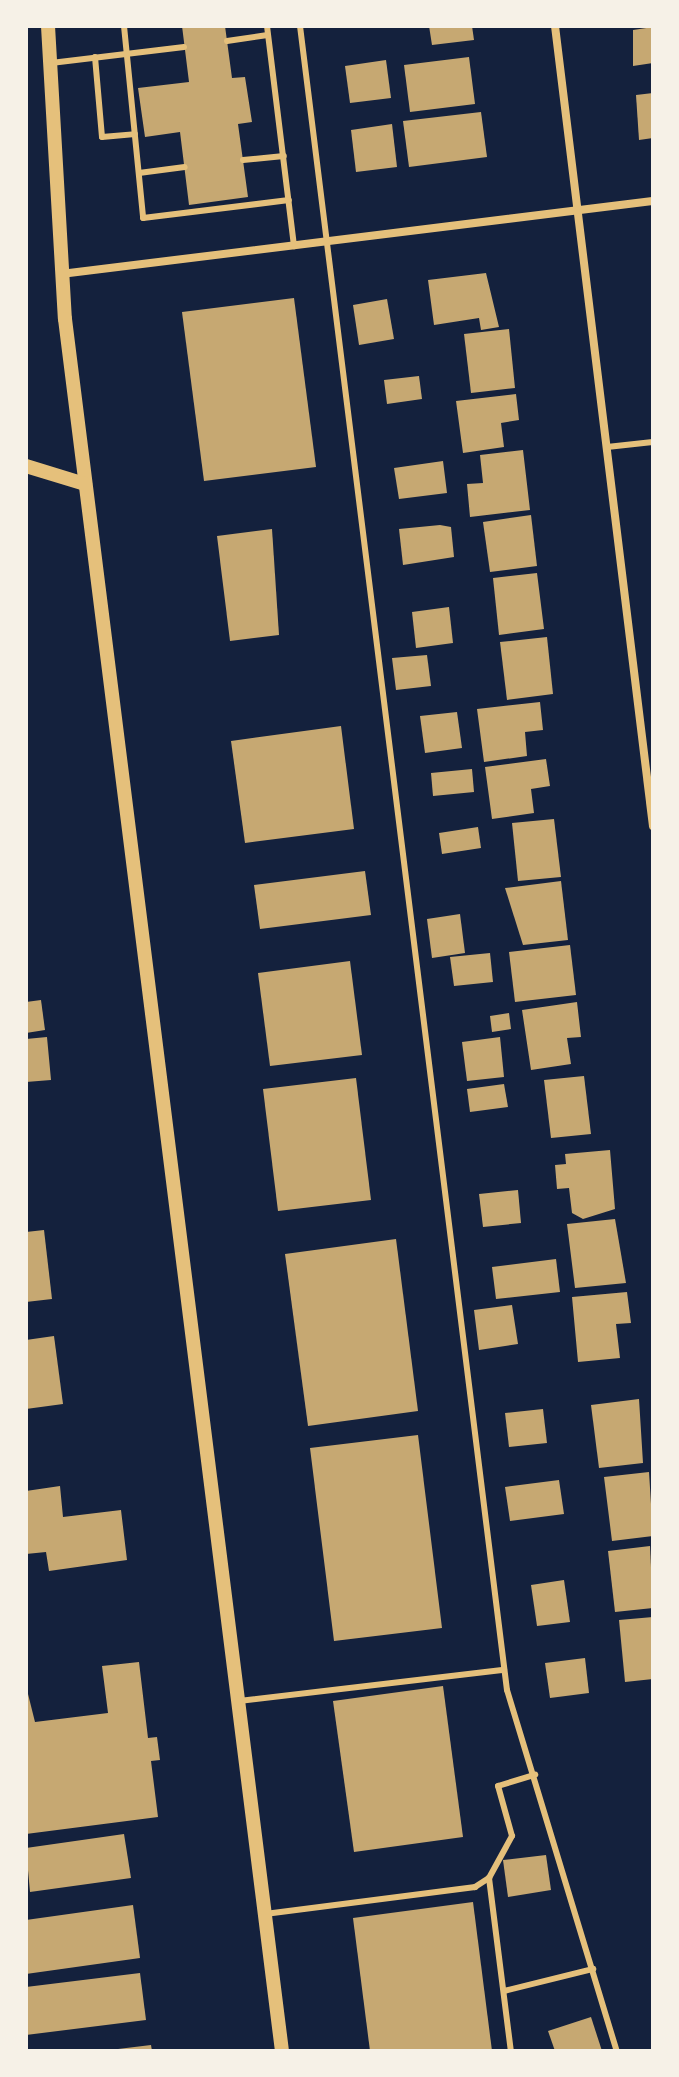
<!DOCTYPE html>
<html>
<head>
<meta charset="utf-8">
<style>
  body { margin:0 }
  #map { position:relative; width:679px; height:2077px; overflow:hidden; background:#14213d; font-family:Lato,sans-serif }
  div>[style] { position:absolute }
  .building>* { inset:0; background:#c6a872 }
  .service>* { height:6px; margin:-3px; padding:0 3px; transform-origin:3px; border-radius:3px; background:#e5c07b }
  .minor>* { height:8px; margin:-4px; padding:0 4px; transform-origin:4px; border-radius:4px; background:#e5c07b }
  .tertiary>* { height:14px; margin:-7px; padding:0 7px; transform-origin:7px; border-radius:7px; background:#e5c07b }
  span { translate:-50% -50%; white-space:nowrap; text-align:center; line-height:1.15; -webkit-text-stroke:7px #f6f1e7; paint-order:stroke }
  .frame { position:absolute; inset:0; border:28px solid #f6f1e7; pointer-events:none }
</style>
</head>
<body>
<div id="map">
  <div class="building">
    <div style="clip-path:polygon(182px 26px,225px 26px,232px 78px,245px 77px,252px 122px,238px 124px,248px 197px,189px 205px,180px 132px,145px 137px,138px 88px,189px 82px)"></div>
    <div style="clip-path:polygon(429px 26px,472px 26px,474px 40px,432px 45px)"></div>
    <div style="clip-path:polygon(653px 27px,653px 63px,633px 66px,633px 30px)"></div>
    <div style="clip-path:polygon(469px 57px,475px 104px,410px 112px,404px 65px)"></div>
    <div style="clip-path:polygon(386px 60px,391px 98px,350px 103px,345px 66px)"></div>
    <div style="clip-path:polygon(653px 93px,653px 138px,639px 140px,636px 95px)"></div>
    <div style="clip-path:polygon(481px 112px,487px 157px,409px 167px,403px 121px)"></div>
    <div style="clip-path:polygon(392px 124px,397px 167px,356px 172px,351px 130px)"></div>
    <div style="clip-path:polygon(486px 273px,499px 327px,481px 330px,479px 318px,434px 325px,428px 280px)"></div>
    <div style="clip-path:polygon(294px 298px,316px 467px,204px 481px,182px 312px)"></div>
    <div style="clip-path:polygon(387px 299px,394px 339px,359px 345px,353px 305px)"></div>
    <div style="clip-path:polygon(509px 329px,515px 388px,471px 393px,464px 334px)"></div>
    <div style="clip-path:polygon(419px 376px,422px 399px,387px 404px,384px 380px)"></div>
    <div style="clip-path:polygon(516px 394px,519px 420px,501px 423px,504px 447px,463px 453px,456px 401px)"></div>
    <div style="clip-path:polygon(523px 450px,530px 510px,470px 517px,467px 484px,483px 483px,480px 455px)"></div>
    <div style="clip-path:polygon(443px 461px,447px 493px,399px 499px,394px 468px)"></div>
    <div style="clip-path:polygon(531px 515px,537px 566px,490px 572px,483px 522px)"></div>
    <div style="clip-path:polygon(440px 525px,451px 527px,454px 557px,403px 565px,399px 529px)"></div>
    <div style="clip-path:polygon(272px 529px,279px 635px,230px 641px,217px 536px)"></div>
    <div style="clip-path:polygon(537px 573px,544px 629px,499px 635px,493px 578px)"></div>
    <div style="clip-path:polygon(449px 607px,453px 643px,416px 648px,412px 612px)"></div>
    <div style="clip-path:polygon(547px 637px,553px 694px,507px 700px,500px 642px)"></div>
    <div style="clip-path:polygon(427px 655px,431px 686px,396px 690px,392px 658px)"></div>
    <div style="clip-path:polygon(540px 702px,543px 730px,525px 732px,527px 756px,484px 762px,477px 709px)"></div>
    <div style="clip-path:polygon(457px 712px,462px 748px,425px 753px,420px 716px)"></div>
    <div style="clip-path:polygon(341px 726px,354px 829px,245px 843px,231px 741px)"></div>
    <div style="clip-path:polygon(546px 759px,550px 786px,531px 789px,534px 813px,492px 819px,485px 767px)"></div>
    <div style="clip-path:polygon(472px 769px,474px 792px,433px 796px,431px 773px)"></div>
    <div style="clip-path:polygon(554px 819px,561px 877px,518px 881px,512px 823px)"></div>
    <div style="clip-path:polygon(478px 827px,481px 848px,442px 854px,439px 833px)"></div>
    <div style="clip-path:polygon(365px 871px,371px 915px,260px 929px,254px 885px)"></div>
    <div style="clip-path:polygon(561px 881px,568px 940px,523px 945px,505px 888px)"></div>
    <div style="clip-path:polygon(460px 914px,465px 953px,432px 958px,427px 919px)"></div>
    <div style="clip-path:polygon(570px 945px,576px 995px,515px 1002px,509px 952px)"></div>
    <div style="clip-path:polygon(490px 953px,493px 982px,454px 986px,450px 957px)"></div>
    <div style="clip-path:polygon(350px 961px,362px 1055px,270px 1066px,258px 973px)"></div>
    <div style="clip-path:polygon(41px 1000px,45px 1030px,26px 1033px,26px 1002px)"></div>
    <div style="clip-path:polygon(577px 1002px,581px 1037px,567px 1038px,571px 1064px,531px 1070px,522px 1010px)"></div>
    <div style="clip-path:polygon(509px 1013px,511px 1029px,492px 1032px,490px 1016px)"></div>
    <div style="clip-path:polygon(47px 1037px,51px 1080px,26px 1082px,26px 1039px)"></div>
    <div style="clip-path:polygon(500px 1037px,504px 1077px,467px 1081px,462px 1042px)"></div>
    <div style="clip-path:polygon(584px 1076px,591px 1134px,551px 1138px,544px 1080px)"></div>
    <div style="clip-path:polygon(356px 1078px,371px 1200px,278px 1211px,263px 1089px)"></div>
    <div style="clip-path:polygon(504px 1084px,508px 1107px,470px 1112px,467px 1089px)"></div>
    <div style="clip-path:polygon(610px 1150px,615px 1209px,583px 1219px,572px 1213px,569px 1188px,557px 1189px,555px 1165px,566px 1164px,565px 1154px)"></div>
    <div style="clip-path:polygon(518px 1190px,521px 1223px,483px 1227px,479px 1194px)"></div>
    <div style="clip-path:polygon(615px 1219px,626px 1283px,575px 1288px,567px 1224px)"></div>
    <div style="clip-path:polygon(44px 1230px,52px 1299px,26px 1302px,26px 1232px)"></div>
    <div style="clip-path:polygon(396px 1239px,418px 1411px,308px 1426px,285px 1254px)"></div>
    <div style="clip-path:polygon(556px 1259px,560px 1292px,496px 1299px,492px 1267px)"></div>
    <div style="clip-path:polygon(627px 1292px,631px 1323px,616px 1324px,620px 1358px,578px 1362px,572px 1297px)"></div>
    <div style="clip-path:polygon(512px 1305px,518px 1344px,479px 1350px,474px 1310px)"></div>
    <div style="clip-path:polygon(54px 1336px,63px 1404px,26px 1409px,26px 1340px)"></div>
    <div style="clip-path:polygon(639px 1399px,643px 1463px,599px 1468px,591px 1405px)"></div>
    <div style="clip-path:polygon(543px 1409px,547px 1443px,509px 1447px,505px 1413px)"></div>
    <div style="clip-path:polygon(418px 1435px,442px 1628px,334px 1641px,310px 1448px)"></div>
    <div style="clip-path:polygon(649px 1472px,653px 1536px,612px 1541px,604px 1477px)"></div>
    <div style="clip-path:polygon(559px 1480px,564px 1514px,510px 1521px,505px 1487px)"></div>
    <div style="clip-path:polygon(60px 1486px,63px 1517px,121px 1510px,127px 1560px,49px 1571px,46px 1552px,26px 1554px,26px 1491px)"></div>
    <div style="clip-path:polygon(650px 1546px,653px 1608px,615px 1612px,608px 1551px)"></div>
    <div style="clip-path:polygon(564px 1580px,570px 1622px,537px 1626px,531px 1585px)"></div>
    <div style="clip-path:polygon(653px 1617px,653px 1679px,625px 1682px,619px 1620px)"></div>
    <div style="clip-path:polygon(585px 1658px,589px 1693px,550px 1698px,545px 1663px)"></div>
    <div style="clip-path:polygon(139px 1662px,148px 1738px,157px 1737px,160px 1760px,151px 1761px,158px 1817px,26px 1834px,26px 1686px,35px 1722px,108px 1713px,102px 1666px)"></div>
    <div style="clip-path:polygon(443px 1686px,463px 1837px,354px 1852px,333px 1701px)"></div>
    <div style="clip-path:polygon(124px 1834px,131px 1878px,30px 1892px,26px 1848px)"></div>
    <div style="clip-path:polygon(546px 1855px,551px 1890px,508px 1897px,503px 1860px)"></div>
    <div style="clip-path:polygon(473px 1902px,492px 2051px,370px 2051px,353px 1918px)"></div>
    <div style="clip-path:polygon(133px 1905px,140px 1958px,26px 1974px,26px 1920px)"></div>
    <div style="clip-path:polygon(140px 1973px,146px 2020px,26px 2035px,26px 1987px)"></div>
    <div style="clip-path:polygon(591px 2017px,602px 2051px,555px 2051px,548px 2031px)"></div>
    <div style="clip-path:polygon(151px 2045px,152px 2051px,118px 2051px,118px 2049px)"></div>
  </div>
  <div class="service">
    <div style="left:124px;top:26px;width:193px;rotate:84.3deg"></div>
    <div style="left:143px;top:218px;width:147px;rotate:-7deg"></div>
    <div style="left:267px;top:26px;width:222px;rotate:83deg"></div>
    <div style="left:300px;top:26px;width:1677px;rotate:82.91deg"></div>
    <div style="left:507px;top:1690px;width:377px;rotate:73.1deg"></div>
    <div style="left:227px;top:41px;width:41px;rotate:-8.3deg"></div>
    <div style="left:95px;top:57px;width:80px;rotate:85deg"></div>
    <div style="left:102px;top:137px;width:33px;rotate:-5deg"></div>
    <div style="left:51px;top:63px;width:134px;rotate:-6.9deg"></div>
    <div style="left:243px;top:160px;width:41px;rotate:-5.6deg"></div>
    <div style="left:139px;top:173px;width:46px;rotate:-7.4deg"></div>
    <div style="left:607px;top:447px;width:46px;rotate:-6.2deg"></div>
    <div style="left:239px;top:1701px;width:267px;rotate:-6.7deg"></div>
    <div style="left:489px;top:1878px;width:174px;rotate:82.8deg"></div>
    <div style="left:265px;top:1914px;width:212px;rotate:-7.3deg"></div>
    <div style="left:475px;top:1887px;width:17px;rotate:-33deg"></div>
    <div style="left:489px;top:1878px;width:48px;rotate:-61.3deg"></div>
    <div style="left:512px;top:1836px;width:52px;rotate:-105.6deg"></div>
    <div style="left:498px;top:1786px;width:39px;rotate:-17deg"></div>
    <div style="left:504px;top:1991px;width:92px;rotate:-13.9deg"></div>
  </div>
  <div class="minor">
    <div style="left:555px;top:26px;width:806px;rotate:83.02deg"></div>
    <div style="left:61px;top:274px;width:596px;rotate:-7.03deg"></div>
  </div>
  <div class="tertiary">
    <div style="left:48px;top:26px;width:293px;rotate:86.7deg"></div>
    <div style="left:65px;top:319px;width:1746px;rotate:82.86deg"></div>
    <div style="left:26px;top:466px;width:62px;rotate:17deg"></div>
  </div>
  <div class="frame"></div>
</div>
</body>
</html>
